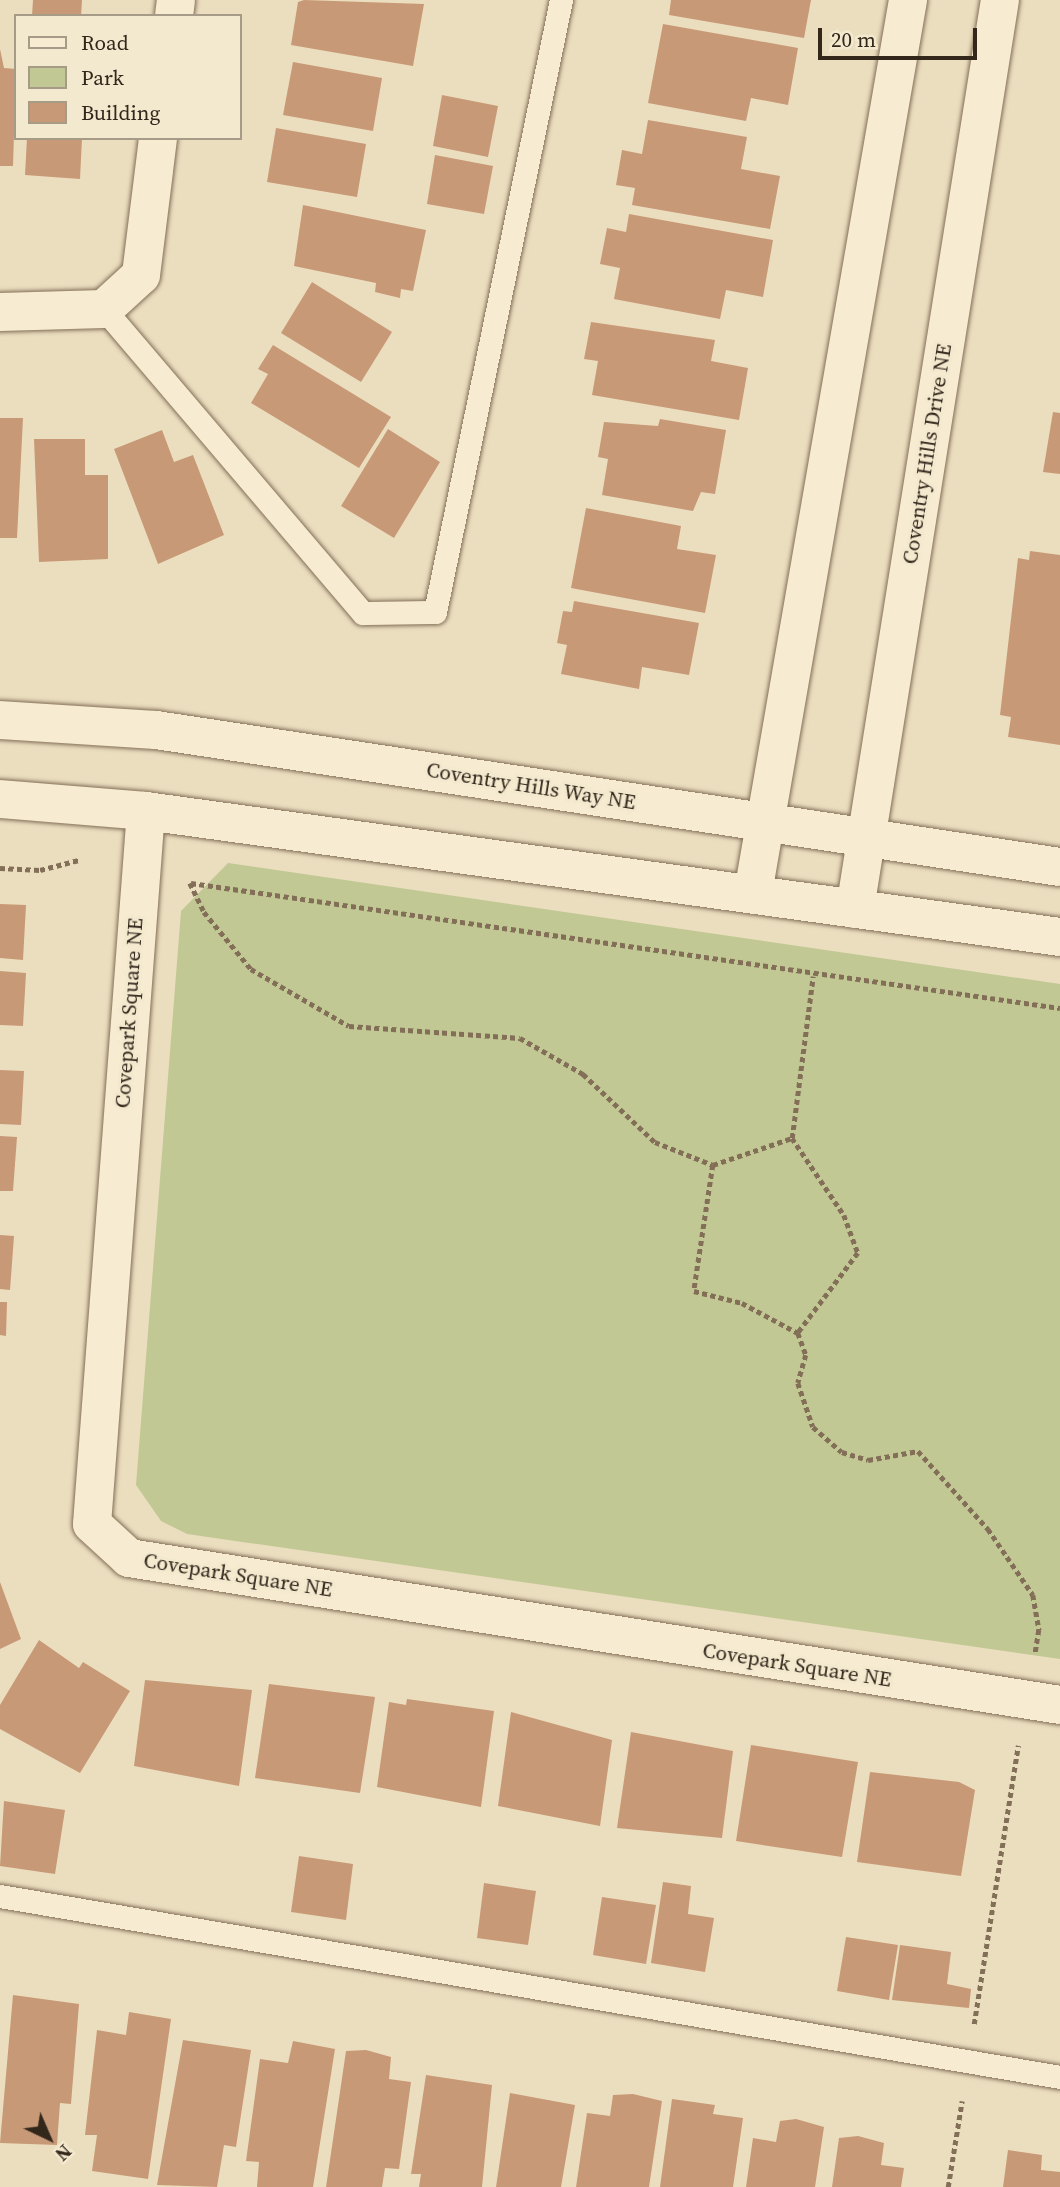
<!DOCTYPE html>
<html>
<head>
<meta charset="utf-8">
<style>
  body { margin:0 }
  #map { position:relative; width:1060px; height:2187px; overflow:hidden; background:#ebdebf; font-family:"Source Serif 4",serif }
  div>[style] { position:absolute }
  .green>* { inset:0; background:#c2c894 }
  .building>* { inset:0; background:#c89976 }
  .path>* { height:4.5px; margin-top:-2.25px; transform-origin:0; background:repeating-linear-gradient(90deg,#836f58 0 5px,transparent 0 8.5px) }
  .roads { filter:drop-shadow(0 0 2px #836f58) drop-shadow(0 0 2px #836f58) }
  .lane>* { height:23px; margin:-11.5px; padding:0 11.5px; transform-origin:11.5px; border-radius:11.5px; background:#f7ecd1 }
  .street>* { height:38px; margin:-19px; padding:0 19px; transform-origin:19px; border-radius:19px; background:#f7ecd1 }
  .secondary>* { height:38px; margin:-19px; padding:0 19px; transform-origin:19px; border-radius:19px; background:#f7ecd1 }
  span { translate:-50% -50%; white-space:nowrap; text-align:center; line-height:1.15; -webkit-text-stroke:6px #f3e9ce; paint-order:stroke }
  .street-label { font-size:21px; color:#33271c }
  .legend { position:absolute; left:14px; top:14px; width:228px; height:126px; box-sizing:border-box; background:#f3e9ce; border:2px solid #a69b87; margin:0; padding:9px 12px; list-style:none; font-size:21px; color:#33271c }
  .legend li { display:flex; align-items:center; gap:14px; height:35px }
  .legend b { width:35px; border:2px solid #a69b87 }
  .north { position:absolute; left:14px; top:2103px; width:70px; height:70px; -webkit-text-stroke:5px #f3e9ce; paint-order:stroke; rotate:136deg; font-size:19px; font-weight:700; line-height:28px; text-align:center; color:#33271c }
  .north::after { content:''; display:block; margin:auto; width:24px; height:32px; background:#33271c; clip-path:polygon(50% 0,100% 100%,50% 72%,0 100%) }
  .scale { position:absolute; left:818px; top:28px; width:159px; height:32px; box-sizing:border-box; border:4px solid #33271c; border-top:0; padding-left:9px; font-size:21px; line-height:24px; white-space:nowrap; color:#33271c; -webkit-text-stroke:5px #f3e9ce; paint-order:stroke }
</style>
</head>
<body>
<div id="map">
  <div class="green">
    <div style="clip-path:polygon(228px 863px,1060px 984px,1060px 1659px,187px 1534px,161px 1521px,136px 1485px,181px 911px)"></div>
  </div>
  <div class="building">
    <div style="clip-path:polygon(33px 0,82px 0,81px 16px,32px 16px)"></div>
    <div style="clip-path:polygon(304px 0,424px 4px,413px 66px,291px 45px,298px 2px)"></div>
    <div style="clip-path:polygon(671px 0,811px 0,804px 38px,669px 15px)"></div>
    <div style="clip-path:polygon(663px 24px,798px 48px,788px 105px,751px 98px,746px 121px,648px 103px)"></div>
    <div style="clip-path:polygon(0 49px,4px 68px,16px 69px,13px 166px,0 166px)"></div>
    <div style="clip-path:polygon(293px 62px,382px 78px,373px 131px,283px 115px)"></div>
    <div style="clip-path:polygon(442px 95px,498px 106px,488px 157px,433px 146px)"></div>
    <div style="clip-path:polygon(648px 120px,747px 137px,741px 169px,780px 176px,770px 229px,632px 205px,635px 188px,616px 185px,622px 150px,642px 154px)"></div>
    <div style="clip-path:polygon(276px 128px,366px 144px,357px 197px,267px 182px)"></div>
    <div style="clip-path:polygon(27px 138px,82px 138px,80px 179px,25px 175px)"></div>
    <div style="clip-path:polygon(435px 155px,493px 166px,484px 214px,427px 204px)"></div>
    <div style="clip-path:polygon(303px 205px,426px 230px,413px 291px,401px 289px,400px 298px,375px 292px,376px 283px,294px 266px)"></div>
    <div style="clip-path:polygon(629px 214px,773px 240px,763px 297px,726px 290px,720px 319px,614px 299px,620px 268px,600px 264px,607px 228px,626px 232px)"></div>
    <div style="clip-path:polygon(312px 282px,392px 332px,361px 382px,281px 333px)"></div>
    <div style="clip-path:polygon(591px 322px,715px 340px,711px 361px,748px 368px,739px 420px,592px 395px,598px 361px,584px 359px)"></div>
    <div style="clip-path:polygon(273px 345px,391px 417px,359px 468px,251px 403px,268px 374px,258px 369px)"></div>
    <div style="clip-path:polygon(1053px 412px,1060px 413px,1060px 474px,1043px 472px)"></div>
    <div style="clip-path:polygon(0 418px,23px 418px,17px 538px,0 538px)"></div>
    <div style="clip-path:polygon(660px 419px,726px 430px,715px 494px,701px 492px,693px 511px,602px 495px,608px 459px,598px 457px,604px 422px,658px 426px)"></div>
    <div style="clip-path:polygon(388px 429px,440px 462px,394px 538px,341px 506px)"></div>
    <div style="clip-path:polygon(162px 430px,174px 462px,193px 455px,224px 535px,158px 564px,114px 449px)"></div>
    <div style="clip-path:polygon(34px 439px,85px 439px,85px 475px,108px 475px,108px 559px,39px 562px)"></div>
    <div style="clip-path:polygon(586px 508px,681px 526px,677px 549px,716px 555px,705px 613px,571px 588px)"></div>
    <div style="clip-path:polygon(1030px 551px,1060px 555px,1060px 745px,1008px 737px,1011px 717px,1000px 715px,1018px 558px,1029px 560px)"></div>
    <div style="clip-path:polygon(574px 601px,699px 623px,689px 675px,642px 667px,639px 689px,561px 674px,567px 645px,557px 643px,563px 611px,572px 612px)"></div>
    <div style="clip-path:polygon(0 904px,26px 905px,23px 960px,0 958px)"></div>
    <div style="clip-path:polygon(0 971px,26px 973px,23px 1026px,0 1025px)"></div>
    <div style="clip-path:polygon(0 1070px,24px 1071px,21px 1125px,0 1124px)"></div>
    <div style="clip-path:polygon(0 1136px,17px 1137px,13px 1191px,0 1191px)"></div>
    <div style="clip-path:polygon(0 1235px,14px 1236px,10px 1290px,0 1289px)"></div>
    <div style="clip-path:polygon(0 1302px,7px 1302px,6px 1336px,0 1335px)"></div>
    <div style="clip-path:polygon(0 1582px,21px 1639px,0 1649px)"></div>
    <div style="clip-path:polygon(39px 1640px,79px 1668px,83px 1662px,130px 1691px,80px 1773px,0 1729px,0 1705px)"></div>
    <div style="clip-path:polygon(145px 1680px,252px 1690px,239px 1786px,134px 1766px)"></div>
    <div style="clip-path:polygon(269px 1684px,375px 1697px,360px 1793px,255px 1778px)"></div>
    <div style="clip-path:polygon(407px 1699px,494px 1711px,481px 1807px,377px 1787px,389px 1702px,406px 1705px)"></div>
    <div style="clip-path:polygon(511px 1712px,612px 1740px,600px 1826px,498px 1806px)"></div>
    <div style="clip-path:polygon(631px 1732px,733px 1751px,722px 1838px,617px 1828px)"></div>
    <div style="clip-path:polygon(751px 1745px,858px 1762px,842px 1857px,736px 1841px)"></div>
    <div style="clip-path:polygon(870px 1772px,959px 1782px,975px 1790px,961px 1876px,857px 1862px)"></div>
    <div style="clip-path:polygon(4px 1801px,65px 1810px,55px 1874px,0 1866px)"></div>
    <div style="clip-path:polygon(299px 1856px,353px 1864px,346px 1920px,291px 1912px)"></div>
    <div style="clip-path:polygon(663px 1882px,691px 1886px,688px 1914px,714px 1918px,705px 1972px,651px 1963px)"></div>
    <div style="clip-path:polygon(484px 1883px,536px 1891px,528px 1945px,477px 1938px)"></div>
    <div style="clip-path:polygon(602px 1897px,656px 1905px,646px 1964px,593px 1955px)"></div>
    <div style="clip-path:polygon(846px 1937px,898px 1945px,889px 2000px,837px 1991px)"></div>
    <div style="clip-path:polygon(900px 1945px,951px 1952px,947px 1984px,971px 1989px,969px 2008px,892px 2000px)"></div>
    <div style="clip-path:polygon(13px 1995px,79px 2004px,71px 2104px,60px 2103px,57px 2145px,0 2143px)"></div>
    <div style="clip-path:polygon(129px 2012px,171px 2019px,148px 2179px,92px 2171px,97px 2135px,85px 2135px,97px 2030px,126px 2035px)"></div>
    <div style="clip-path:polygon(183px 2040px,251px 2050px,236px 2147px,224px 2145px,217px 2187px,157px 2185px)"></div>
    <div style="clip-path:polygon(293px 2041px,335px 2049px,313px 2187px,257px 2187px,259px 2162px,246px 2161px,260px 2059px,288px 2063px)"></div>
    <div style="clip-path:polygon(366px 2050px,391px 2057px,389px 2079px,411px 2082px,399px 2169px,385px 2168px,382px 2187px,326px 2187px,346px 2051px)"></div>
    <div style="clip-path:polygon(426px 2075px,492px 2085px,482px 2187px,419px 2187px,421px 2174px,411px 2174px)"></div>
    <div style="clip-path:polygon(510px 2093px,575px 2105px,561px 2187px,496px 2187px)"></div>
    <div style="clip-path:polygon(633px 2094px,662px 2101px,649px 2187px,576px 2187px,587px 2113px,610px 2116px,613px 2095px)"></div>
    <div style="clip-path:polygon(672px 2099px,715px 2105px,713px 2114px,743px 2118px,733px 2187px,660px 2187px)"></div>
    <div style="clip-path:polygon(796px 2119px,824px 2127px,815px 2187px,746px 2187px,753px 2138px,776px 2142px,780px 2121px)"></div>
    <div style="clip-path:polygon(858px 2136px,884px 2143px,881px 2165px,904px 2168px,901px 2187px,832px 2187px,839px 2138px)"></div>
    <div style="clip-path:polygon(1008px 2150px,1042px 2155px,1041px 2170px,1060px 2172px,1060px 2187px,1003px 2187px)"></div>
  </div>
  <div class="path">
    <div style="left:0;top:868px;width:40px;rotate:2.9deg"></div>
    <div style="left:40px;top:870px;width:40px;rotate:-14.4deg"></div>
    <div style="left:190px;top:883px;width:32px;rotate:64deg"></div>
    <div style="left:204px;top:912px;width:74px;rotate:50.5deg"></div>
    <div style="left:251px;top:969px;width:113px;rotate:30.2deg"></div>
    <div style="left:349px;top:1026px;width:171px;rotate:4deg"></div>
    <div style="left:520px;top:1038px;width:73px;rotate:29.7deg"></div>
    <div style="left:583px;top:1074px;width:99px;rotate:43.4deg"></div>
    <div style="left:655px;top:1142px;width:62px;rotate:21.6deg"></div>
    <div style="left:713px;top:1165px;width:127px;rotate:98.6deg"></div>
    <div style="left:694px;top:1291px;width:49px;rotate:14deg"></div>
    <div style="left:742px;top:1303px;width:64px;rotate:28.2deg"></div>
    <div style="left:798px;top:1333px;width:23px;rotate:70deg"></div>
    <div style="left:806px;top:1355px;width:29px;rotate:106deg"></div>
    <div style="left:798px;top:1383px;width:46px;rotate:71.2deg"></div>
    <div style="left:813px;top:1427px;width:38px;rotate:41deg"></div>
    <div style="left:842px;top:1452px;width:27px;rotate:17deg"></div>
    <div style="left:868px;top:1460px;width:51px;rotate:-10.2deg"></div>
    <div style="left:918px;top:1451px;width:105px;rotate:48.1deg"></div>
    <div style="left:988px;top:1529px;width:80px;rotate:55.7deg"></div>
    <div style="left:1033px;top:1595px;width:36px;rotate:80deg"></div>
    <div style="left:1039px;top:1630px;width:24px;rotate:99deg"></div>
    <div style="left:191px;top:883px;width:878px;rotate:8.19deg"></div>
    <div style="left:792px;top:1138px;width:163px;rotate:-82.6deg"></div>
    <div style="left:713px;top:1165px;width:83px;rotate:-18.9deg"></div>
    <div style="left:792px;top:1138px;width:93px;rotate:56deg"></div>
    <div style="left:844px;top:1215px;width:40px;rotate:69.8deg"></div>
    <div style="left:858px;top:1253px;width:100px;rotate:126.9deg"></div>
    <div style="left:974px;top:2024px;width:282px;rotate:-81deg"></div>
    <div style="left:948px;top:2187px;width:87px;rotate:-80.8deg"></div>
  </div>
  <div class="roads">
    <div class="lane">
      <div style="left:104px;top:309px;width:399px;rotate:49.6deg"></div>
      <div style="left:363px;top:613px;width:72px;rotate:-0.8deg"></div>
      <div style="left:435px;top:612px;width:625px;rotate:-78.37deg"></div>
      <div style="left:0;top:1896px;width:1075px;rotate:9.69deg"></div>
    </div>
    <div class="street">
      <div style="left:174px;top:16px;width:16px;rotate:-83deg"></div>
      <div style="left:0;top:312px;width:104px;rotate:-1.7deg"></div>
      <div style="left:104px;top:309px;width:50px;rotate:-42.6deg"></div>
      <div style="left:141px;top:275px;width:138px;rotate:-82.9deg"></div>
      <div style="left:146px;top:811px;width:715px;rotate:94.33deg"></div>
      <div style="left:92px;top:1524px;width:50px;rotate:42.6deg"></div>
      <div style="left:129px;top:1558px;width:943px;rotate:8.97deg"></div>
    </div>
    <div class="secondary">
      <div style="left:0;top:720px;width:156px;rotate:3.7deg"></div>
      <div style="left:156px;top:730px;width:914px;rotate:8.62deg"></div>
      <div style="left:0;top:799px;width:146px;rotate:4.7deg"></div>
      <div style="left:146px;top:811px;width:923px;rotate:7.85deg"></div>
      <div style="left:753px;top:893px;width:906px;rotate:-80.15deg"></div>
      <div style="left:855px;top:909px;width:920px;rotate:-80.94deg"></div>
    </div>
  </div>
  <div class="street-label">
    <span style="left:927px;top:454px;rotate:-81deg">Coventry Hills Drive NE</span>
    <span style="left:531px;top:786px;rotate:9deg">Coventry Hills Way NE</span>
    <span style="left:129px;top:1013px;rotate:-86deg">Covepark Square NE</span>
    <span style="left:238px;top:1575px;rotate:9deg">Covepark Square NE</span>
    <span style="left:797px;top:1665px;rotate:9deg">Covepark Square NE</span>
  </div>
  <ul class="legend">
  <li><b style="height:9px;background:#f7ecd1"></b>Road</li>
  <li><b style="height:19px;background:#c2c894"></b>Park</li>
  <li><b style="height:19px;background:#c89976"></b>Building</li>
  </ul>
  <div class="north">N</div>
  <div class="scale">20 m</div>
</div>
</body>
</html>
